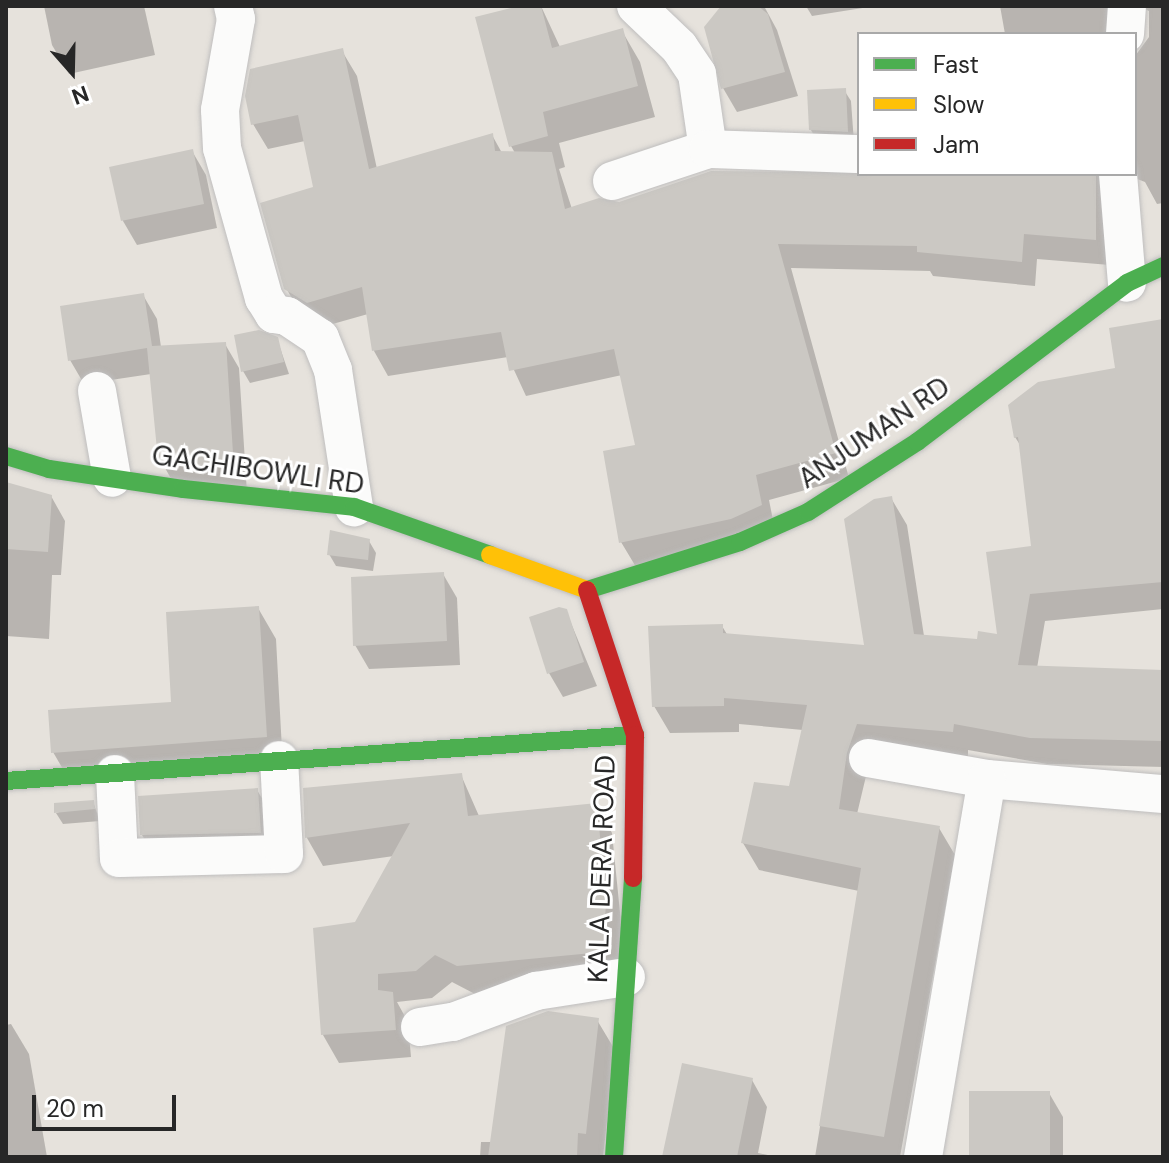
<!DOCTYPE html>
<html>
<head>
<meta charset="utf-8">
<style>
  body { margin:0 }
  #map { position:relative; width:1169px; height:1163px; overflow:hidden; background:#e6e2dc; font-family:"DM Sans",sans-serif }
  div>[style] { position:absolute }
  .shadow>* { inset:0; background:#0003 }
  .building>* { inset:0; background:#cbc8c3 }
  .roads { filter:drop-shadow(0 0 2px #bfbebe) drop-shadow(0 0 2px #bfbebe) }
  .street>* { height:38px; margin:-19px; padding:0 19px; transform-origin:19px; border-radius:19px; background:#fbfbfa }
  .fast>* { height:18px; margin:-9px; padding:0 9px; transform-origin:9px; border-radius:9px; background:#4caf50 }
  .slow>* { height:18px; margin:-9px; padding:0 9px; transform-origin:9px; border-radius:9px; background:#ffc107 }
  .jam>* { height:18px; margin:-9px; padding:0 9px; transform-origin:9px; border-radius:9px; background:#c62828 }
  span { translate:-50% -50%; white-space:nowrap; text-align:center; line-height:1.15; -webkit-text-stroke:6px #fff; paint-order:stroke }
  .street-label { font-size:28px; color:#272727 }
  .frame { position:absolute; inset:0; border:8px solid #272727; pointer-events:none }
  .legend { position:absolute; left:857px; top:32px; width:280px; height:144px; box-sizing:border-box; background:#fff; border:2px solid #a9a9a9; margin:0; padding:10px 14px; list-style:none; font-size:24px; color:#272727 }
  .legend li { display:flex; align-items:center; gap:16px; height:40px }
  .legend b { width:40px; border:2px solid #a9a9a9 }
  .north { position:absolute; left:32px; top:32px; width:80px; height:80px; -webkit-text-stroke:6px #fff; paint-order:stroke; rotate:160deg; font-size:22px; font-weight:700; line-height:32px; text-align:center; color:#272727 }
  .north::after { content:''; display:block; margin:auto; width:28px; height:36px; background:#272727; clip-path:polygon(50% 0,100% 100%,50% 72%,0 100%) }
  .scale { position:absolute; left:32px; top:1095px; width:144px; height:36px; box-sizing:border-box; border:4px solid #272727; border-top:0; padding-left:10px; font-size:24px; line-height:28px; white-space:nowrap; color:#272727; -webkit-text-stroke:6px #fff; paint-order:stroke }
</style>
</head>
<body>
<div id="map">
  <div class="shadow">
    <div style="clip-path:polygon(44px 6px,144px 6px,155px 55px,69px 74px,52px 45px)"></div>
    <div style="clip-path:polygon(527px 6px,541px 6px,560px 47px,622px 31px,640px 62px,655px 117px,559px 143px,565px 167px,559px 169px,572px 209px,872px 174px,1135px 174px,1135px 56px,1149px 37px,1149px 11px,1145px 9px,1121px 34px,1005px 34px,1000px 6px,1163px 6px,1163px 203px,1157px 204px,1145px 182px,1132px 177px,1110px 265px,1037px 259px,1035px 286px,933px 276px,930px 271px,791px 268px,849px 478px,769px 500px,775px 530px,636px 567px,621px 542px,637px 447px,622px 375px,526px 396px,508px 357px,388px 376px,374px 351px,368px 314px,322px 327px,301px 314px,286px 288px,316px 189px,305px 141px,268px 149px,253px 124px,342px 51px,357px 76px,377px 169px,492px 135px,502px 153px,515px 153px,511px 146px)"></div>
    <div style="clip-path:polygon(726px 6px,764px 6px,777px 30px,798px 96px,737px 112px,723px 88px)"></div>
    <div style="clip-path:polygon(806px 6px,869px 6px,869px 7px,812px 16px)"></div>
    <div style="clip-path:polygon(844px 90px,851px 101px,854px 143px,818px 142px,811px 130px)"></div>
    <div style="clip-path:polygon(192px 151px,206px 175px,217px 228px,137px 245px,123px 221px,111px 168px)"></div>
    <div style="clip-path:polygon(143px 295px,157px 319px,161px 347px,225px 344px,239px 368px,247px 493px,174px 484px,160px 459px,151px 374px,84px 384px,70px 360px)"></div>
    <div style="clip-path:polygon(1163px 321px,1163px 609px,1045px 621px,1037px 668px,1163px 672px,1163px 767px,1047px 764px,968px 750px,968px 759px,872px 751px,857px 814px,939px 828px,955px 855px,900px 1157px,815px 1157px,859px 891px,759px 870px,743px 843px,790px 788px,803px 730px,739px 724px,739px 732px,670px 733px,654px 706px,722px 626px,728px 636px,866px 647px,891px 498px,907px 525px,924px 636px,979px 641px,999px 636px,1034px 547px,1022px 448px,1015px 437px,1117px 370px)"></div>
    <div style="clip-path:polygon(277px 339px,289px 374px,250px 383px,243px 371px)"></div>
    <div style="clip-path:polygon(6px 484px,51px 496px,65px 521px,61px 575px,52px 575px,49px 639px,6px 636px)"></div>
    <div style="clip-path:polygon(369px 541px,376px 553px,373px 571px,336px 566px,329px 554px)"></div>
    <div style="clip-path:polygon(443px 574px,457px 598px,460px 665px,369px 669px,355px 645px)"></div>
    <div style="clip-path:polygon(258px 608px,276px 639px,283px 768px,71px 783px,53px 752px,173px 703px)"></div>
    <div style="clip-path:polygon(566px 611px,597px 686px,563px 697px,549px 673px)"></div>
    <div style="clip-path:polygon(461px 775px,479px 816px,596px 805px,612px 833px,622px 932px,618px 980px,475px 994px,452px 982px,432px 998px,397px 1002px,408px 1022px,411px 1057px,339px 1063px,323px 1035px,356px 924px,394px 856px,323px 866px,307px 838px,305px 790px)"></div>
    <div style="clip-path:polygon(257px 790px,269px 810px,271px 852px,154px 855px,142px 835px)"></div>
    <div style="clip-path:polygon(93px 802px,100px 821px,63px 824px,56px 813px)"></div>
    <div style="clip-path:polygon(597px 1020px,615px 1050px,603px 1157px,480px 1157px,481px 1142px,492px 1142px)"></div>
    <div style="clip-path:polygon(11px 1024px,29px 1054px,47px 1157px,6px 1157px,6px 1025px)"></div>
    <div style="clip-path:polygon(752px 1080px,767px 1107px,758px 1153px,777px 1157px,664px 1157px)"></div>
    <div style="clip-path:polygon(1049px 1093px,1063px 1117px,1063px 1157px,971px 1157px)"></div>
  </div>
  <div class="building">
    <div style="clip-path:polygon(519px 6px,541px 6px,552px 48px,623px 28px,638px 86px,543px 112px,548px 136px,509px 147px,475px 17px)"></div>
    <div style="clip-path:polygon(721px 6px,758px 6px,768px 14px,785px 72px,721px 89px,704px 27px)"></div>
    <div style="clip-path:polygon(343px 48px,369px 169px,493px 133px,495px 151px,552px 152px,565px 209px,599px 198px,619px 202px,711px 171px,1096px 174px,1096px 240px,1024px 234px,1022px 262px,917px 252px,917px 246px,778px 244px,836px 453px,756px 475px,762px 505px,731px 519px,619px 543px,603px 451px,635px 445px,614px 349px,509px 371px,501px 332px,372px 351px,362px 287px,307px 303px,284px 289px,260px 203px,313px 187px,298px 115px,251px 125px,245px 96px,250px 69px)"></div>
    <div style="clip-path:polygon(846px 88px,848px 132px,809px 130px,807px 90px)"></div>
    <div style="clip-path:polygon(193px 149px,204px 204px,121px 221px,109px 167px)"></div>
    <div style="clip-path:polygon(144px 293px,152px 346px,226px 342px,234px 469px,158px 460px,147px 348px,68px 361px,60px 306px)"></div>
    <div style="clip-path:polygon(1163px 319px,1163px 582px,1030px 594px,1018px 665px,1163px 670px,1163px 741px,1030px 738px,954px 724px,953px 732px,857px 724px,847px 753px,839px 809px,940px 826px,884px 1137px,819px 1126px,861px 868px,741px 843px,754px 782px,789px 786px,807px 705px,724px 698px,724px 706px,652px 707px,648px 626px,723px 624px,723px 633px,864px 645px,844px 519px,874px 499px,892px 496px,914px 634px,977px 639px,978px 631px,997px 634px,986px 552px,1031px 546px,1018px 437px,1014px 438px,1008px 405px,1038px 382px,1115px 368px,1109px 328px)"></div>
    <div style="clip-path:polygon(259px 330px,278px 337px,284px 362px,241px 372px,234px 335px)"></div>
    <div style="clip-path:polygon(6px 482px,52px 495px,48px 552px,6px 549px)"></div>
    <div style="clip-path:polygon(330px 530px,370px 539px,368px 560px,327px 555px)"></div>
    <div style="clip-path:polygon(444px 572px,447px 641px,353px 646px,351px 577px)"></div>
    <div style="clip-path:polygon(259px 606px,267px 737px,51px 753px,48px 710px,171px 702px,166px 612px)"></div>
    <div style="clip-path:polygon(559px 607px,567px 609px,584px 662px,547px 674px,529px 617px)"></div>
    <div style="clip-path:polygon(462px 773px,468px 816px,597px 803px,606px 903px,603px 952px,457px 966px,435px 955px,416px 971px,378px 974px,378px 990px,393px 992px,396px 1030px,321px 1035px,313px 928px,355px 922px,410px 823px,305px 838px,303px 788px)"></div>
    <div style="clip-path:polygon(258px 788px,261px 833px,140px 835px,138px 796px)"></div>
    <div style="clip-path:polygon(94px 800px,95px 809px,54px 813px,54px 803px)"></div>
    <div style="clip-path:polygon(548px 1011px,599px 1018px,586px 1134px,578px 1133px,577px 1157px,488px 1157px,506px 1026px)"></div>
    <div style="clip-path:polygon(682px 1063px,753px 1078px,737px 1157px,662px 1157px)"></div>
    <div style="clip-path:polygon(969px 1091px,1050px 1091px,1050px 1157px,969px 1157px)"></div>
  </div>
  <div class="roads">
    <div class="street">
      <div style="left:233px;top:6px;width:13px;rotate:77deg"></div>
      <div style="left:236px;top:19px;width:92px;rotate:100deg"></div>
      <div style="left:220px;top:110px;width:38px;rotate:87deg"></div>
      <div style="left:222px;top:148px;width:156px;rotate:74.4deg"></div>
      <div style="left:264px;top:298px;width:19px;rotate:58deg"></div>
      <div style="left:274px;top:314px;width:13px;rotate:9deg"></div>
      <div style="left:287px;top:316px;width:40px;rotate:34deg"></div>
      <div style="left:320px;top:338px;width:35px;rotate:68deg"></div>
      <div style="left:333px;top:370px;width:139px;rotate:81.3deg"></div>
      <div style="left:636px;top:6px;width:59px;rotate:43.6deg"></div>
      <div style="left:679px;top:47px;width:32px;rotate:56deg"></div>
      <div style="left:697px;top:74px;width:76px;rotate:81.7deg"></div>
      <div style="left:1125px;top:34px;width:28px;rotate:-86deg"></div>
      <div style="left:1118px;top:174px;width:109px;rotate:85.3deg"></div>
      <div style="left:612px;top:181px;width:101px;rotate:-18.4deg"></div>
      <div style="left:708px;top:149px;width:151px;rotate:1.9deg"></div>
      <div style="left:97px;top:391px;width:88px;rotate:80.2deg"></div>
      <div style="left:868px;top:758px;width:121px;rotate:10deg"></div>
      <div style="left:987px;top:779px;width:177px;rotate:4.9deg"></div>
      <div style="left:115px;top:774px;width:84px;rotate:87.3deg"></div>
      <div style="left:119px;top:858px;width:165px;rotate:-1.4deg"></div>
      <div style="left:284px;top:854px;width:94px;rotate:-93deg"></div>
      <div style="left:420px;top:1027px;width:33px;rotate:-9deg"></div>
      <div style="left:453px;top:1022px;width:89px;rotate:-20.5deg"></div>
      <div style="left:536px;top:991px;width:91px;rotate:-8.8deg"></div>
      <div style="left:923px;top:1157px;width:383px;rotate:-80.4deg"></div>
    </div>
    <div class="fast">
      <div style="left:6px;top:456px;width:45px;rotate:16.8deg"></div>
      <div style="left:49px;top:469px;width:135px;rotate:8.5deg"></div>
      <div style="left:183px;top:489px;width:172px;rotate:6deg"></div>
      <div style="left:354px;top:507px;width:144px;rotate:19.4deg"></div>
      <div style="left:587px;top:590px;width:160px;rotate:-17.4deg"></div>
      <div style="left:740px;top:542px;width:74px;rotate:-23.8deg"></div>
      <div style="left:808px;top:512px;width:130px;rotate:-32.7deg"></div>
      <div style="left:917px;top:442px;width:263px;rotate:-37.1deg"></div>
      <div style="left:1127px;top:283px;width:40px;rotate:-25deg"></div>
      <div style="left:6px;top:781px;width:631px;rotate:-4.18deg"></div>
      <div style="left:614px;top:1157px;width:280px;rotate:-86.1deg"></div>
    </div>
    <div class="slow">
      <div style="left:490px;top:555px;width:103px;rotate:19.8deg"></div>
    </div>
    <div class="jam">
      <div style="left:587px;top:590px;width:153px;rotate:71.7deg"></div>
      <div style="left:635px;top:735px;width:143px;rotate:90.8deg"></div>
    </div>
  </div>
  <div class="street-label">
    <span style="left:874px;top:433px;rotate:-34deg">ANJUMAN RD</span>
    <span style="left:258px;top:470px;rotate:8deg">GACHIBOWLI RD</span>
    <span style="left:602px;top:869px;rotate:-88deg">KALA DERA ROAD</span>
  </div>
  <div class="frame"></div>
  <ul class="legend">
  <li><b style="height:10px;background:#4caf50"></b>Fast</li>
  <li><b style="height:10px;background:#ffc107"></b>Slow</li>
  <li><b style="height:10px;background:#c62828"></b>Jam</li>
  </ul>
  <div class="north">N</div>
  <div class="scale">20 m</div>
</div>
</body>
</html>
